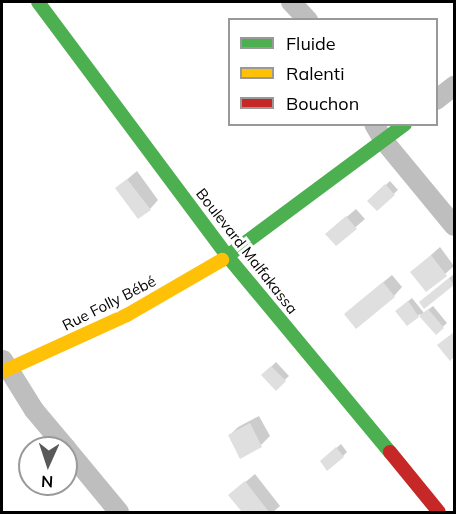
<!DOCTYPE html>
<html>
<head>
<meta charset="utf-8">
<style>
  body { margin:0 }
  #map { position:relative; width:456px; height:514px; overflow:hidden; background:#fff; font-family:Mulish,sans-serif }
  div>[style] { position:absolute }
  .shadow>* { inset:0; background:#0003 }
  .building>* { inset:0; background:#dfdfdf }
  .street>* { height:20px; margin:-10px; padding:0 10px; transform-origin:10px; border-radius:10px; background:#bebebe }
  .fast>* { height:14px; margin:-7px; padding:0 7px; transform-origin:7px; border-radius:7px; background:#4caf50 }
  .slow>* { height:14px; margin:-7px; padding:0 7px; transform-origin:7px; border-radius:7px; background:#ffc107 }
  .jam>* { height:14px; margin:-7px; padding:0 7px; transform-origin:7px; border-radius:7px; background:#c62828 }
  span { translate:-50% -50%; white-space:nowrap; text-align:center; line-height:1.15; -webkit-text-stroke:6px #fff; paint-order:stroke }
  .street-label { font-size:15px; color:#000 }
  .frame { position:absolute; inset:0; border:3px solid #000; pointer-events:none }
  .legend { position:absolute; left:228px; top:18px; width:210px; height:108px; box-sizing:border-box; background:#fff; border:2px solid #999; margin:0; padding:8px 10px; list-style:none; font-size:18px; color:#000 }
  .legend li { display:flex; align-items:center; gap:12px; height:30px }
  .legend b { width:30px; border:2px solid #999 }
  .north { position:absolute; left:18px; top:436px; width:60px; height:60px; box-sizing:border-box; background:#fff; border:2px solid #999; border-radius:50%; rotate:183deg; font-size:16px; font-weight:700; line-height:24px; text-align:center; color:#000 }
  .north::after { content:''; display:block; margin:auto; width:21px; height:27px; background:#595959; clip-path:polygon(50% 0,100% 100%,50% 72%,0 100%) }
</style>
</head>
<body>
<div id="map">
  <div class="shadow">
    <div style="clip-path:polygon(137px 171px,158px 200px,150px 209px,117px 188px)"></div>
    <div style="clip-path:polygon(390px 181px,398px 190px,377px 209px,369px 201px)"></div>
    <div style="clip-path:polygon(356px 209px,365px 219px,336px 244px,336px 226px)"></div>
    <div style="clip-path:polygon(440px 247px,454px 266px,427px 290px,412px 272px)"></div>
    <div style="clip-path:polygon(454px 274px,454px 283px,425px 307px,425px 298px)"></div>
    <div style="clip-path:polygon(392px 275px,402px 287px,394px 296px,354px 306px)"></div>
    <div style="clip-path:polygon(412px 298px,424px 313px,433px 306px,447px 323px,436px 333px,420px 314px,407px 324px,401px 307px)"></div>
    <div style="clip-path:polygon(276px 362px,289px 376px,276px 388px,263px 375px)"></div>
    <div style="clip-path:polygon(259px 416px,270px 436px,261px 445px,241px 457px,229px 436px,238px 427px)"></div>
    <div style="clip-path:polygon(341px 444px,347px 452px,343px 456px,326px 457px)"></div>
    <div style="clip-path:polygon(255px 474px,280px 506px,273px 512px,252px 510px,244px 512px,230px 495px)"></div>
  </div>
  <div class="building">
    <div style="clip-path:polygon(127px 179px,151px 210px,138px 219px,115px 188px)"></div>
    <div style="clip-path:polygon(385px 184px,395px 195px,377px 211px,367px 201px)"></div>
    <div style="clip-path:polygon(346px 216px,357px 229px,336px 246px,325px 234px)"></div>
    <div style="clip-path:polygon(431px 255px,447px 276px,426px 292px,410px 272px)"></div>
    <div style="clip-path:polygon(449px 278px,454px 285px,424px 309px,419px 302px)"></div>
    <div style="clip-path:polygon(383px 282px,395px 297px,356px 329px,344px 314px)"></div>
    <div style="clip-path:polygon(408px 301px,419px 317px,407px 326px,395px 311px)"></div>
    <div style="clip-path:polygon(428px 309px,444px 328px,436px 335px,419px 316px)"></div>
    <div style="clip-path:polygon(454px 332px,454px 357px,450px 361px,437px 345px)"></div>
    <div style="clip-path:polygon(271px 366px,286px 381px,276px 391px,261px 375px)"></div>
    <div style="clip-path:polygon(250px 423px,262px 447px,240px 459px,228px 435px)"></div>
    <div style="clip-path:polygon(336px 447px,344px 457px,327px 471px,320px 461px)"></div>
    <div style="clip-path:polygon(245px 481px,269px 512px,242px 512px,228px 495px)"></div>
  </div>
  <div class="street">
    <div style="left:291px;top:2px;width:25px;rotate:47deg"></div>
    <div style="left:436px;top:100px;width:23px;rotate:-38deg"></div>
    <div style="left:374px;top:124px;width:20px;rotate:60deg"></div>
    <div style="left:384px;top:141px;width:110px;rotate:50.5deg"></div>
    <div style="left:3px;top:360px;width:59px;rotate:58.2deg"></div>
    <div style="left:34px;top:410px;width:50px;rotate:49.9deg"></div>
    <div style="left:66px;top:448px;width:83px;rotate:50.4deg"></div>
  </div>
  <div class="fast">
    <div style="left:38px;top:2px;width:318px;rotate:53.3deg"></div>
    <div style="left:228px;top:257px;width:254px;rotate:50.3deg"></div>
    <div style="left:222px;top:260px;width:228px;rotate:-36.6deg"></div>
  </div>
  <div class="slow">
    <div style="left:2px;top:372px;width:137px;rotate:-24.5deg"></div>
    <div style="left:127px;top:315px;width:110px;rotate:-30.1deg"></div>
  </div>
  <div class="jam">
    <div style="left:390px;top:452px;width:77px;rotate:50.8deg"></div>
  </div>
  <div class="street-label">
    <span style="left:247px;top:251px;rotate:52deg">Boulevard Malfakassa</span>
    <span style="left:109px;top:303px;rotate:-27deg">Rue Folly Bébé</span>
  </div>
  <div class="frame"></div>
  <ul class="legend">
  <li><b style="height:8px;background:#4caf50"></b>Fluide</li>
  <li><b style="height:8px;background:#ffc107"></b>Ralenti</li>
  <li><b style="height:8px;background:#c62828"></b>Bouchon</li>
  </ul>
  <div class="north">N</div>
</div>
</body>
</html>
